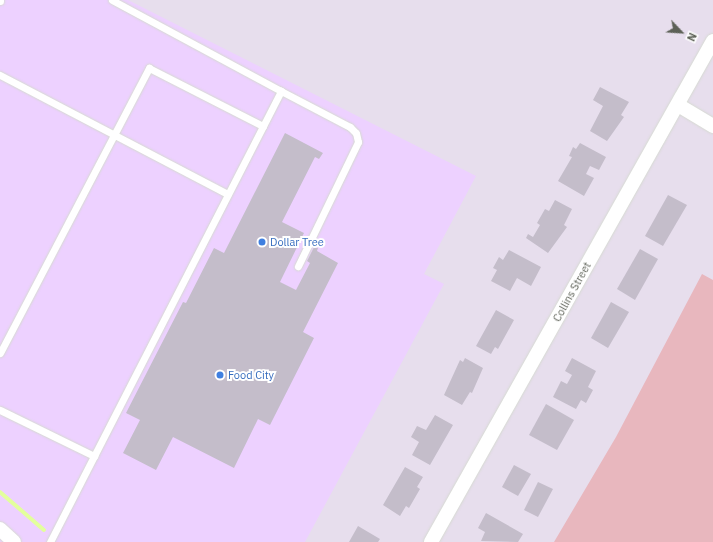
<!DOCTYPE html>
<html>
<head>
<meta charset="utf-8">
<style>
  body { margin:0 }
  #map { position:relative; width:713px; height:542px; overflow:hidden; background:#e7deed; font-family:"IBM Plex Sans",sans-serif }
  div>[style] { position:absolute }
  .commercial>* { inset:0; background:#edd1ff }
  .green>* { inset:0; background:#e8b7be }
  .stream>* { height:4px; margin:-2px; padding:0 2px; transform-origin:2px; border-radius:2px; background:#e3ff9c }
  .building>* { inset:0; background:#c4bdca }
  .roads { filter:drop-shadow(0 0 1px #d6dad2) drop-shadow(0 0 1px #d6dad2) }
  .lane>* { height:7px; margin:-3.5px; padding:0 3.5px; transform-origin:3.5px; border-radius:3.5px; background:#fff }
  .street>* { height:14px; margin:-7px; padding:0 7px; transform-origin:7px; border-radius:7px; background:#fff }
  .dots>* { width:11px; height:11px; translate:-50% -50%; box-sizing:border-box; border:2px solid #fff; border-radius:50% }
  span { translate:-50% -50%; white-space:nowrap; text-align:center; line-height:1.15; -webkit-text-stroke:4px #fff; paint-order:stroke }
  .shop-label { font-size:11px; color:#366cbe }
  .left { translate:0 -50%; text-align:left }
  .street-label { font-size:11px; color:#5d6157 }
  .north { position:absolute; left:661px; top:12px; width:40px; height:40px; -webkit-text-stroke:3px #fff; paint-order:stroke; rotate:115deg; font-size:11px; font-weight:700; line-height:16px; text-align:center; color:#5d6157 }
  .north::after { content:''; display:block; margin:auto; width:14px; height:18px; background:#5d6157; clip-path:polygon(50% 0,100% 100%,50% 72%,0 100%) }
</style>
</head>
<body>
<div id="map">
  <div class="commercial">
    <div style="clip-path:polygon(0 0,128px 0,476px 176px,424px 274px,444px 284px,305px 542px,0 542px)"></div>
  </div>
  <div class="green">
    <div style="clip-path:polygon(702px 274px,713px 280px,713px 542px,554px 542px,616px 437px)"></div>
  </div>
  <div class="stream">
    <div style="left:0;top:492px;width:58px;rotate:40.8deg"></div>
  </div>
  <div class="building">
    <div style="clip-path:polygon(600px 87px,629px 102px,621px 115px,624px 117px,607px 141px,590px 131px,603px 106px,593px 100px)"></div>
    <div style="clip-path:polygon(285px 133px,323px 153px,319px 159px,315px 157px,282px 222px,304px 233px,280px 282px,296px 290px,310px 263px,307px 261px,314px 247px,318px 248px,317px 251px,338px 263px,303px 332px,314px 338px,270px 425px,258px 419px,234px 468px,173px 437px,156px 470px,123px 453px,140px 420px,126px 413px,183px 302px,186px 303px,214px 248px,224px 253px)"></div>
    <div style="clip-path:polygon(580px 143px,606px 157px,599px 170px,590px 166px,586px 174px,594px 178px,584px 196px,558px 181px,572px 157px,569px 156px,573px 147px,576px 149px)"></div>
    <div style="clip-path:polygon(668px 195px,687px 205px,663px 246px,645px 236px)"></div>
    <div style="clip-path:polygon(555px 200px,572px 209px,564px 225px,567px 227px,548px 253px,526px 238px,528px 234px,533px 237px,540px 225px,537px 223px,545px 209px,549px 211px)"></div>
    <div style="clip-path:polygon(640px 249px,658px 259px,635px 300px,617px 289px)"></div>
    <div style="clip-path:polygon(509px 250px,541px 267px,531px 286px,517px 278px,510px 291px,491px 281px,497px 270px,493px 268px,499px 257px,503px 260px)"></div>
    <div style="clip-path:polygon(611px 302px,629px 312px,608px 348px,591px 338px)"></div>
    <div style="clip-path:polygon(496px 310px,514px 320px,498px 349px,495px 347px,491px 354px,476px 346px)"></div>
    <div style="clip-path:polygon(465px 358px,483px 368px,472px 393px,470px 392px,462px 405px,444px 395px,460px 360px,463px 362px)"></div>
    <div style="clip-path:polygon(572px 358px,596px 371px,588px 387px,593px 390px,586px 403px,581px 400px,576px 409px,553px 397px,561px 381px,567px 384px,572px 375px,565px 371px)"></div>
    <div style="clip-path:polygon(546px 404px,574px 420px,557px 450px,529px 435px)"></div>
    <div style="clip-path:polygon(435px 415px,453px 425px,430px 465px,412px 455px,419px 442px,411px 437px,417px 426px,426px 430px)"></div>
    <div style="clip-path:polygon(514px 465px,531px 474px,518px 496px,502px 487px)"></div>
    <div style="clip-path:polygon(405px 467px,423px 477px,417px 487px,420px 489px,409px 508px,406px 506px,400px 516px,383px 505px)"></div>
    <div style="clip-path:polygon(538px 482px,553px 489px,538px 517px,524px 510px)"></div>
    <div style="clip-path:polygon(486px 513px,523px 534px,518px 542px,481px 541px,485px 532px,478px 528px)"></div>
    <div style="clip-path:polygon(358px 526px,380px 539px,378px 542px,349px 542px)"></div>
  </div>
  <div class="roads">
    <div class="lane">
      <div style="left:0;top:1px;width:1px;rotate:-90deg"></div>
      <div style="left:0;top:75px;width:257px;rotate:27.6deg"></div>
      <div style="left:281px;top:91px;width:78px;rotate:27.6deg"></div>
      <div style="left:350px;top:127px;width:8px;rotate:45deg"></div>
      <div style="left:356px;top:133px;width:9px;rotate:77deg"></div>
      <div style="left:358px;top:142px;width:138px;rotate:115.8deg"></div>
      <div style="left:0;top:353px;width:322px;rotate:-62.4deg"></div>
      <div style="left:149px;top:68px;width:128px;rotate:27deg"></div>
      <div style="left:0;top:410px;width:105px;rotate:26.1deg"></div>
      <div style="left:50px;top:542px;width:507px;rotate:-62.88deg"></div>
      <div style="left:281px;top:91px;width:192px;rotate:-151.7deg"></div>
    </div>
    <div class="street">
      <div style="left:678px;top:105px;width:41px;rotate:31deg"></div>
      <div style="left:0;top:529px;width:19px;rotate:43deg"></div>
      <div style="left:431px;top:542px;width:575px;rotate:-60.63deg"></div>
    </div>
  </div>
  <div class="dots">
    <div style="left:262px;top:242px;background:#3f7fe0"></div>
    <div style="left:220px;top:375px;background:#3f7fe0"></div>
  </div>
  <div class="shop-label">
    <span class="left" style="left:270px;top:242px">Dollar Tree</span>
    <span class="left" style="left:228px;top:375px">Food City</span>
  </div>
  <div class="street-label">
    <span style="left:572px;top:292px;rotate:-61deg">Collins Street</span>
  </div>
  <div class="north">N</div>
</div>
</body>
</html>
